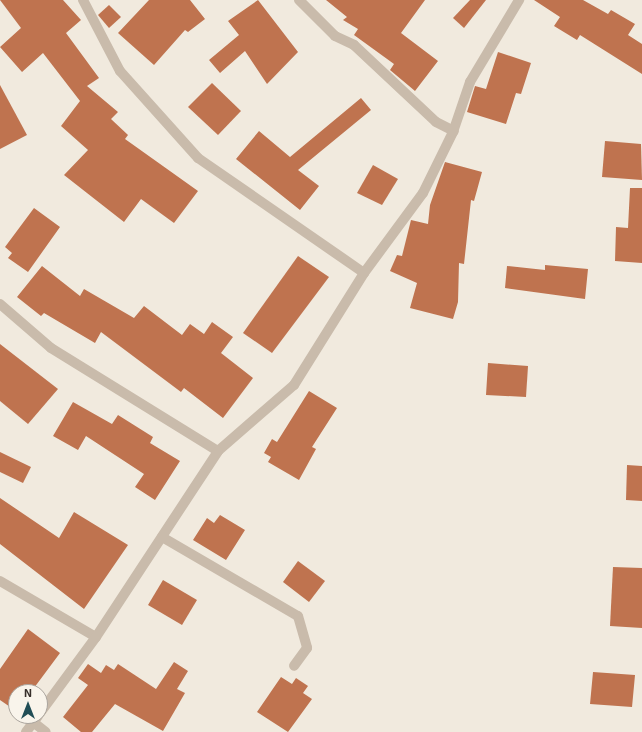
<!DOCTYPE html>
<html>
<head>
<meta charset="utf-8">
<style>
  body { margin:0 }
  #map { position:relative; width:642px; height:732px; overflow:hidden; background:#f1eade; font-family:"Exo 2",sans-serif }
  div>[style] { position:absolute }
  .building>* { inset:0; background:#bf734f }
  .minor>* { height:10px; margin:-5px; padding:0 5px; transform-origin:5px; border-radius:5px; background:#c9bbab }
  span { translate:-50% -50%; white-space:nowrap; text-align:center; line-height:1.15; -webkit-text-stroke:3px #f9f4eb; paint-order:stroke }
  .north { position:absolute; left:8px; top:684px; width:40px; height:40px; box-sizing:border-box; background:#f9f4eb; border:1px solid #aba59e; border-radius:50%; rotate:0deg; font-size:11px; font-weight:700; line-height:16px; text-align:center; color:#372f2a }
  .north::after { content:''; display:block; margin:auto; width:14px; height:18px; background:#214e56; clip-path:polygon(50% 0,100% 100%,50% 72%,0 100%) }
</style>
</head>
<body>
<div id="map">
  <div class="building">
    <div style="clip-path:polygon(0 0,63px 0,81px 20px,66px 33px,99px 78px,87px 86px,118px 112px,111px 119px,128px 135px,125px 139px,198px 191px,174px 223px,141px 199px,124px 222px,64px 175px,88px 150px,61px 126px,80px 101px,43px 53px,22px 72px,0 47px,21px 28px)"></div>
    <div style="clip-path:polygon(149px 0,190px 0,205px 19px,188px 32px,185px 30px,154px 65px,118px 33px)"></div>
    <div style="clip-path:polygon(258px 0,298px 52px,267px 84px,245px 51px,220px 73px,209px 60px,239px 35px,228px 21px)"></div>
    <div style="clip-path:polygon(326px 0,425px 0,401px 33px,438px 61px,415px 91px,390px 70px,394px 64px,354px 35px,358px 29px,343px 20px,347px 17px)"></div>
    <div style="clip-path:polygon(470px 0,486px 0,464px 28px,453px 18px)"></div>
    <div style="clip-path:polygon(534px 0,583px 0,608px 14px,611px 10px,635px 24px,628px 35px,642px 44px,642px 74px,580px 35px,577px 40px,554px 26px,560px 17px)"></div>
    <div style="clip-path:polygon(109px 5px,121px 17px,109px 28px,98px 15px)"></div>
    <div style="clip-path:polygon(498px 52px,531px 63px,521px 94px,516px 93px,506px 124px,467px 112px,475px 86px,486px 89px)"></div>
    <div style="clip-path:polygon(212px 83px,241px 111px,218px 135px,188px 107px)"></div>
    <div style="clip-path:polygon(0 85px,27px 135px,0 149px)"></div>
    <div style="clip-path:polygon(361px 98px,371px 110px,298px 170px,319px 186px,300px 210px,236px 159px,259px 131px,290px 157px)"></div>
    <div style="clip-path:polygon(605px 141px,641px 144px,642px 180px,602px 177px)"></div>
    <div style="clip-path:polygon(445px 162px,482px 172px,474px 201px,471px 200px,464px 264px,459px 263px,458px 302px,453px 319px,410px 308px,417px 283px,390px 271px,397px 255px,402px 256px,411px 220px,428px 224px,430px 205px)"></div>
    <div style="clip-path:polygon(373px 165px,398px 179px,382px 205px,357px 193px)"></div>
    <div style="clip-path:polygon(630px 188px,642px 188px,642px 263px,615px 261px,616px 227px,628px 228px)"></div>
    <div style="clip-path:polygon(34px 208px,60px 227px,28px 272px,8px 258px,12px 253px,5px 247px)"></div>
    <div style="clip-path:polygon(298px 256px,329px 277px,272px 353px,243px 333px)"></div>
    <div style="clip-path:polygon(545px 265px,588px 269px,585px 299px,505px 288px,507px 266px,545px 270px)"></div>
    <div style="clip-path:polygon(42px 266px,80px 296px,84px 289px,134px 318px,144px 306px,182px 335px,190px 324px,204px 334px,212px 322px,233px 337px,221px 353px,253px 378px,223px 418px,184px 388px,181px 392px,101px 332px,95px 343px,44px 313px,41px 316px,17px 297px)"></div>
    <div style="clip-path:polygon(0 344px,58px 389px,28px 424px,0 401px)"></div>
    <div style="clip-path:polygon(488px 363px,528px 366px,526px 397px,486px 395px)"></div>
    <div style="clip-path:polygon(309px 391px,337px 408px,312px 447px,316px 449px,299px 480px,268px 462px,271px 457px,264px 453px,272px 439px,277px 442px)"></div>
    <div style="clip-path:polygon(73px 402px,112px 424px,118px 415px,153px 437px,150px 443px,180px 461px,155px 500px,135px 487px,144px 474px,86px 436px,78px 450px,53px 436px)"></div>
    <div style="clip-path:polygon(0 452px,31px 467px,23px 483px,0 472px)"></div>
    <div style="clip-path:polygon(627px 465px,642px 466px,642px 501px,626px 500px)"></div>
    <div style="clip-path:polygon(0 498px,59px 538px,74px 512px,128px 545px,84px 609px,0 544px)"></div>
    <div style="clip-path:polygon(220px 515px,245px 530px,226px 560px,193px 540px,207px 518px,214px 523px)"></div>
    <div style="clip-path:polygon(298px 561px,325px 581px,309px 602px,283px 582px)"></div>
    <div style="clip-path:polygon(613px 567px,642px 568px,642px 628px,610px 626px)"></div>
    <div style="clip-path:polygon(163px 580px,197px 600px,182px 625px,148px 605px)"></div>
    <div style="clip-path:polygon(28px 629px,60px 653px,31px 692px,16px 692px,16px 711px,0 700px,0 669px)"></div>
    <div style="clip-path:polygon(174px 662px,188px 671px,177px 689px,185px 693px,163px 731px,115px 704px,92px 732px,81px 732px,63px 717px,88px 685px,78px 678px,88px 664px,101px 673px,106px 665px,114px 670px,118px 664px,156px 689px)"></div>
    <div style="clip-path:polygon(593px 672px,635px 675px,632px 707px,590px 704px)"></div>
    <div style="clip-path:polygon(281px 677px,292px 684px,296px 678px,308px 686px,303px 693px,312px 699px,288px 732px,257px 712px)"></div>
  </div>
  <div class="minor">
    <div style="left:83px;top:0;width:80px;rotate:62.5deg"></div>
    <div style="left:120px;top:71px;width:117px;rotate:48.1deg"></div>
    <div style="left:198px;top:158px;width:202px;rotate:34.7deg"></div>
    <div style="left:299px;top:0;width:51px;rotate:45deg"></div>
    <div style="left:335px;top:36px;width:21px;rotate:25deg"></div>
    <div style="left:354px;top:45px;width:112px;rotate:43.2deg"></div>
    <div style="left:436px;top:122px;width:20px;rotate:27deg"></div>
    <div style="left:0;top:304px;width:67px;rotate:40.8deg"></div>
    <div style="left:51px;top:348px;width:196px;rotate:31.7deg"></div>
    <div style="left:218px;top:451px;width:101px;rotate:-41deg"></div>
    <div style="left:294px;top:385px;width:132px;rotate:-58deg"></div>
    <div style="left:364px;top:273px;width:99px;rotate:-53.6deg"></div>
    <div style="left:423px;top:193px;width:68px;rotate:-63.8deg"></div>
    <div style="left:453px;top:132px;width:53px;rotate:-71.2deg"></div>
    <div style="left:470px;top:82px;width:96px;rotate:-59.1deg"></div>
    <div style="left:162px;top:537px;width:157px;rotate:30.2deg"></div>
    <div style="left:298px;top:616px;width:33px;rotate:74deg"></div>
    <div style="left:307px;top:648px;width:22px;rotate:126deg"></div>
    <div style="left:0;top:581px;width:111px;rotate:30.3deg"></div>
    <div style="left:40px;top:713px;width:94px;rotate:-53.6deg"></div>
    <div style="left:96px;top:637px;width:222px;rotate:-56.7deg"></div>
    <div style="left:33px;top:722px;width:16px;rotate:38deg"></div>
    <div style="left:26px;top:732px;width:20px;rotate:-53deg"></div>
  </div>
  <div class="north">N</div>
</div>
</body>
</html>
